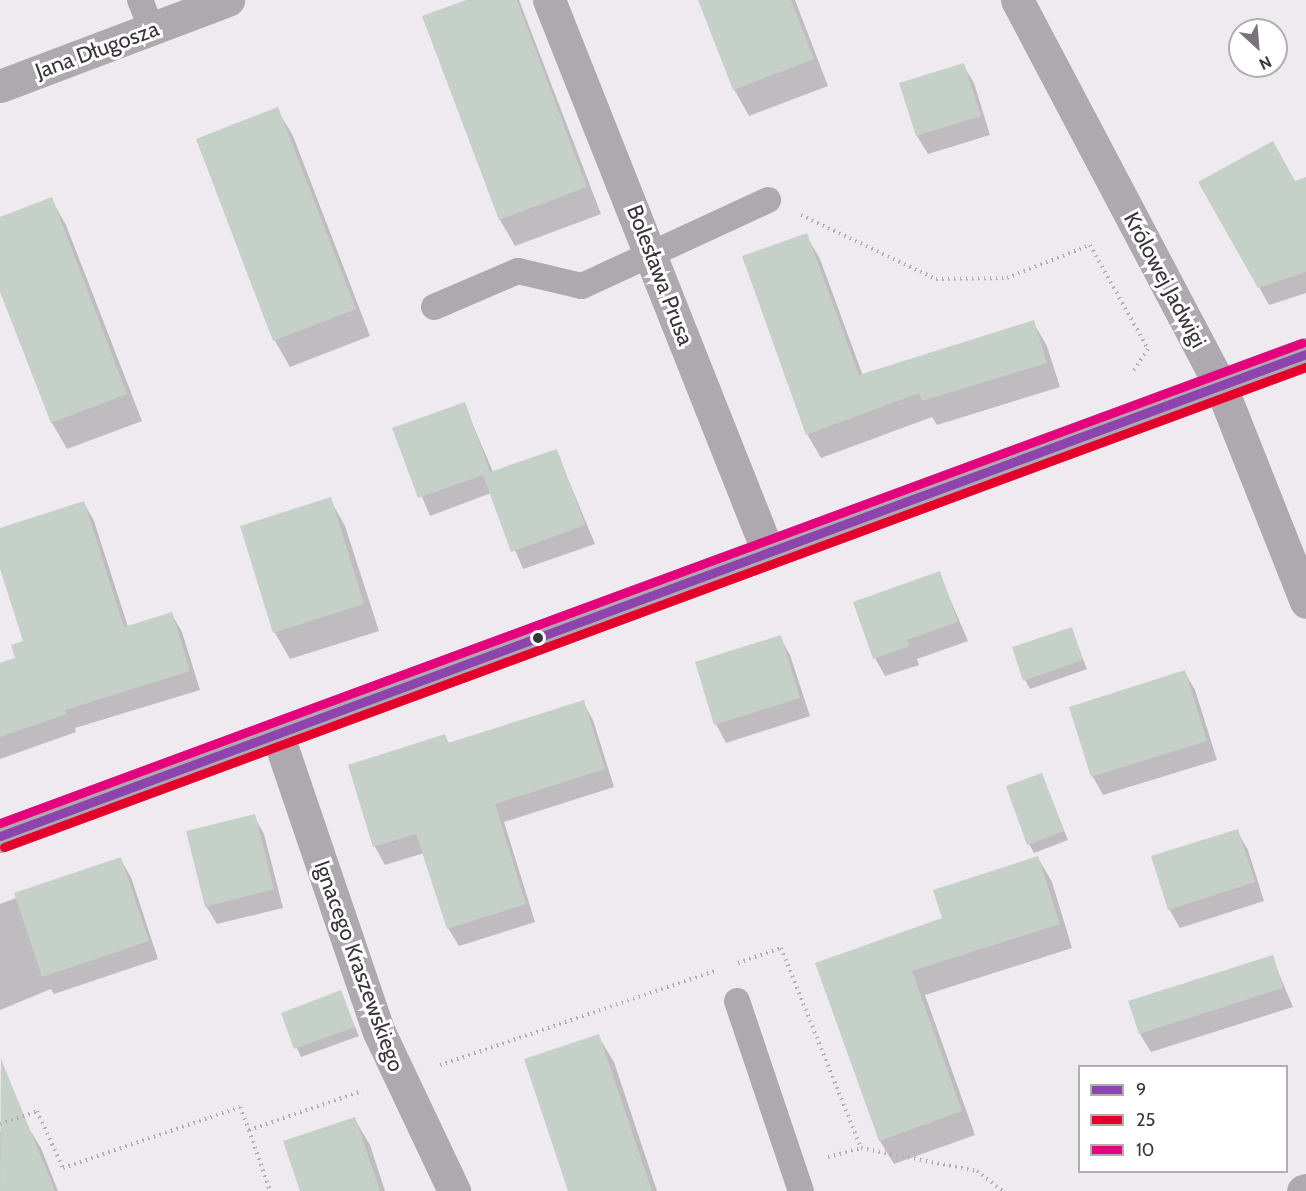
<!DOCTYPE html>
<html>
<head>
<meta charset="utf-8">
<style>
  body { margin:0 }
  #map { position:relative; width:1306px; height:1191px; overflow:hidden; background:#efeaef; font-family:Cabin,sans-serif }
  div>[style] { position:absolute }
  .shadow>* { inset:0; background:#0003 }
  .building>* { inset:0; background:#c5d0c8 }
  .path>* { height:4px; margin-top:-2px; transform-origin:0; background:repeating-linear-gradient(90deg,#b4aeb4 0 1.5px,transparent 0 6px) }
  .service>* { height:26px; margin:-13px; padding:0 13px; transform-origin:13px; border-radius:13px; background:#aea8af }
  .minor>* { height:33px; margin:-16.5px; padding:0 16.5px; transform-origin:16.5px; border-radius:16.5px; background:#aea8af }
  .bus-1>* { height:9px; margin:-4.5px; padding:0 4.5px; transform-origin:4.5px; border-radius:4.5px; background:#8e44ad }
  .bus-2>* { height:9px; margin:-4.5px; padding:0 4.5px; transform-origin:4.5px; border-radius:4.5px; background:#e4002b }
  .bus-3>* { height:9px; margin:-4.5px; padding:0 4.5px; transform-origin:4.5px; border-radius:4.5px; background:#e5007d }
  .dots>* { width:16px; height:16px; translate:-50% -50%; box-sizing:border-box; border:3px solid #fff; border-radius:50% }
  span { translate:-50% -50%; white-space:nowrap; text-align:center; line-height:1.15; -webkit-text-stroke:6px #fff; paint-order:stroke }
  .street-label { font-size:22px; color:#393539 }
  .legend { position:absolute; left:1078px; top:1065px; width:210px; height:108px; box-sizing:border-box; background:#fff; border:2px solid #b0aeb0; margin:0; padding:8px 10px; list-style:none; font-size:18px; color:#393539 }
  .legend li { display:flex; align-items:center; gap:12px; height:30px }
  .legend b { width:30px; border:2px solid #b0aeb0 }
  .north { position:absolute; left:1228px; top:18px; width:60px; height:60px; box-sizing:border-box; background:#fff; border:2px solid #b0aeb0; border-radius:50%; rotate:154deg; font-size:16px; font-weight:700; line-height:24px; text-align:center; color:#393539 }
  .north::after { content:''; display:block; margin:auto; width:21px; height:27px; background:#797479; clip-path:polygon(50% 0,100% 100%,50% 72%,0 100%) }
</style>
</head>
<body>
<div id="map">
  <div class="shadow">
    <div style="clip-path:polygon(470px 0,519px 0,601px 214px,515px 246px,500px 220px,424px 17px)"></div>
    <div style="clip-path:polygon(700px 0,795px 0,828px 86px,749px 116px,734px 89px)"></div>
    <div style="clip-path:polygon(963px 65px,974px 83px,990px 135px,928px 154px,917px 136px,901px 84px)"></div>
    <div style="clip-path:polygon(277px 109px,293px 136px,370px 336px,290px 367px,275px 341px,197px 140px)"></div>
    <div style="clip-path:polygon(1306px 179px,1306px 293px,1269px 305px,1201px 183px,1295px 182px)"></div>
    <div style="clip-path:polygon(51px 199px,66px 225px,142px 421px,67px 449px,52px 423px,0 288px,0 219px)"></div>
    <div style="clip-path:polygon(806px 235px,820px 259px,863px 376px,1033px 322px,1047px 346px,1060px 387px,937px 425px,932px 417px,821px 458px,807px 434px)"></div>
    <div style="clip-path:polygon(464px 404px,493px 472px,556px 450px,595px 544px,523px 569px,491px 493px,430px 516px,394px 429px)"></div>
    <div style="clip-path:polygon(330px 499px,345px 526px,379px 631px,290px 659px,275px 633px,242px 527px)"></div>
    <div style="clip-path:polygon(84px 503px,94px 521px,128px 627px,171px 613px,182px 632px,200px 690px,75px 728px,76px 732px,0 759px,0 663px,16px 658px,25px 642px,0 565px,0 529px)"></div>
    <div style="clip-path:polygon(939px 573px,968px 641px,917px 659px,919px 665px,885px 676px,875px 658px)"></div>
    <div style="clip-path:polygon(1071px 629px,1087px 669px,1030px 689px,1025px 680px)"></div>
    <div style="clip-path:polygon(780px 637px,790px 655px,810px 716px,726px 743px,716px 724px)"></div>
    <div style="clip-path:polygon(1184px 671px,1195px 690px,1217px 760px,1103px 795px,1093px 777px,1071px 708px)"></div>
    <div style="clip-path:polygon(583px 702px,593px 720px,614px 787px,504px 822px,535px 922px,459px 946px,448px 928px,424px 853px,385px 865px,375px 847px,350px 766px,444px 735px,450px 745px)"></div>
    <div style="clip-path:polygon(1042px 775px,1068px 840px,1034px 853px,1029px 844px)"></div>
    <div style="clip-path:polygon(254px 816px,264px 834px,283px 908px,217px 924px,206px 906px)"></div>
    <div style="clip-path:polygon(1237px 831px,1248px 850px,1264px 901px,1180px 928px,1169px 909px)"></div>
    <div style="clip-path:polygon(1038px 858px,1052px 882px,1072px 948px,925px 995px,975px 1135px,894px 1164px,880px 1141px,817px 964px,944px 919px)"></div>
    <div style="clip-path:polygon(120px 859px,131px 877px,158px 959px,54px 994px,51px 989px,0 1010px,0 904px)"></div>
    <div style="clip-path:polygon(1272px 957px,1293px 1007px,1151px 1052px,1140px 1034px)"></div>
    <div style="clip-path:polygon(340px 992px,359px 1036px,301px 1057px,282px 1014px)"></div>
    <div style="clip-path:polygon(598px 1036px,614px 1062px,657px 1191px,570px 1191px)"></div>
    <div style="clip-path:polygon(354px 1118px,370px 1145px,385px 1191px,302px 1191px)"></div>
    <div style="clip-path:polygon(25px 1122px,41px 1148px,58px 1191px,0 1191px,0 1132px)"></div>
  </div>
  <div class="building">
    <div style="clip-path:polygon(466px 0,517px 0,587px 187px,499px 220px,422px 16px)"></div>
    <div style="clip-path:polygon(698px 0,791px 0,814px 59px,733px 90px)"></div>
    <div style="clip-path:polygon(964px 63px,981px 116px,916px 136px,899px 83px)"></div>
    <div style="clip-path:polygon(278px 107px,356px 309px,273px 341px,196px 139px)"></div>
    <div style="clip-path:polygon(1273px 141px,1295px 181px,1306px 177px,1306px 272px,1258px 288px,1198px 182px)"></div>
    <div style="clip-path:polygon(52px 197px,127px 394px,51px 423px,0 292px,0 217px)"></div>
    <div style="clip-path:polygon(807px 233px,859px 375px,1034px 320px,1047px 363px,922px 401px,919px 393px,806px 435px,742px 256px)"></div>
    <div style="clip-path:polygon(465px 402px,490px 472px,557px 449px,585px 525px,511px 552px,483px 475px,418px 498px,392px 428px)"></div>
    <div style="clip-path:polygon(331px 497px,364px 604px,273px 633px,240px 526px)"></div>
    <div style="clip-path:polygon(84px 501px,124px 627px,172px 612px,190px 671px,65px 710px,67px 714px,0 737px,0 663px,15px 658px,11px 645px,23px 641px,0 569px,0 528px)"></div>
    <div style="clip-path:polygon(940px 571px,958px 622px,907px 640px,910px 646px,873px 659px,853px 602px)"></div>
    <div style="clip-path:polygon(1072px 627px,1083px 660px,1023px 681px,1012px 647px)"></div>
    <div style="clip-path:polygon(781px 635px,800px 698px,714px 725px,695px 662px)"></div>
    <div style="clip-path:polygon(1185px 670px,1207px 741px,1091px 777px,1069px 707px)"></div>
    <div style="clip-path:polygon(584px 700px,605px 769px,495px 804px,526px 904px,447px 929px,416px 834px,373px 847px,348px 765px,445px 734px,448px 743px)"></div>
    <div style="clip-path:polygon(1042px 773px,1064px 831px,1027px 845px,1006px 786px)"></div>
    <div style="clip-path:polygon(255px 814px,274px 889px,205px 907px,186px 831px)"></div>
    <div style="clip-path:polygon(1238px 829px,1255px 882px,1168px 910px,1151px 856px)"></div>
    <div style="clip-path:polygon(1038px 856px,1060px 924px,912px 971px,962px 1111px,879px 1141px,815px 963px,942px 918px,933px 890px)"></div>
    <div style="clip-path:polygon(121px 857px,149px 941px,42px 977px,14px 893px)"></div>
    <div style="clip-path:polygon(1273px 955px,1283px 988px,1139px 1034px,1128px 1001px)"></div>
    <div style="clip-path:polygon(341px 990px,355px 1027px,294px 1049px,281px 1013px)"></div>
    <div style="clip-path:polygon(599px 1034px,652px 1191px,568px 1191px,524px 1059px)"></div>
    <div style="clip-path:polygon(1px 1059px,55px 1191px,0 1191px)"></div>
    <div style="clip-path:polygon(355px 1117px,380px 1191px,300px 1191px,283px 1141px)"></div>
  </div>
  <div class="path">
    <div style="left:801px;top:215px;width:149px;rotate:25.4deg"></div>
    <div style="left:936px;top:279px;width:71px;rotate:-0.8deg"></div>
    <div style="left:1007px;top:278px;width:89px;rotate:-21.7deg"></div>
    <div style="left:1090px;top:245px;width:119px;rotate:60.9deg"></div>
    <div style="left:1148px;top:349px;width:29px;rotate:124deg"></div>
    <div style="left:738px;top:963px;width:46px;rotate:-19.2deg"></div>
    <div style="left:781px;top:948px;width:215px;rotate:68.2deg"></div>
    <div style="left:440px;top:1065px;width:290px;rotate:-18.9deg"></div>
    <div style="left:0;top:1124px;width:39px;rotate:-19deg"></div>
    <div style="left:37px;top:1111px;width:63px;rotate:65.5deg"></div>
    <div style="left:63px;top:1168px;width:187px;rotate:-19deg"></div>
    <div style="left:240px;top:1107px;width:25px;rotate:69deg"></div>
    <div style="left:249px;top:1130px;width:120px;rotate:-19deg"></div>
    <div style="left:249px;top:1130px;width:65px;rotate:71deg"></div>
    <div style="left:828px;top:1157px;width:34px;rotate:-15deg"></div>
    <div style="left:861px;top:1148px;width:118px;rotate:11.2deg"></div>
    <div style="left:977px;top:1171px;width:33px;rotate:38deg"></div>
  </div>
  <div class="service">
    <div style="left:140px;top:0;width:32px;rotate:68deg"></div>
    <div style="left:434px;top:307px;width:91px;rotate:-23.2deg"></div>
    <div style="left:518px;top:271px;width:66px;rotate:13.2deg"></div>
    <div style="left:582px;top:286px;width:205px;rotate:-24.8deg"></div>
    <div style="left:737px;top:1001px;width:200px;rotate:71.4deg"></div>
  </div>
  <div class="minor">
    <div style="left:549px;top:0;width:594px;rotate:68.36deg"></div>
    <div style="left:1017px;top:0;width:437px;rotate:62.2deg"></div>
    <div style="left:1221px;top:387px;width:231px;rotate:68.4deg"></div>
    <div style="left:0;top:86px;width:244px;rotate:-20.7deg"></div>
    <div style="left:278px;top:736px;width:313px;rotate:71.2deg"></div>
    <div style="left:379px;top:1032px;width:176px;rotate:64.7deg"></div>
    <div style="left:0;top:836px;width:1392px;rotate:-20.26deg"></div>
    <div style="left:1303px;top:1191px;width:3px;rotate:-18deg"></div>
  </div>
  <div class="bus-1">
    <div style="left:0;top:836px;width:1392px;rotate:-20.26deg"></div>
  </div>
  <div class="bus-2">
    <div style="left:4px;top:847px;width:1388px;rotate:-20.24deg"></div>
  </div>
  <div class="bus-3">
    <div style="left:0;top:823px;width:1388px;rotate:-20.24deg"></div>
  </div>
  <div class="dots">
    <div style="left:538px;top:638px;background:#393539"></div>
  </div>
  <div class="street-label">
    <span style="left:97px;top:50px;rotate:-20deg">Jana Długosza</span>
    <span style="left:660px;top:275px;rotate:69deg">Bolesława Prusa</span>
    <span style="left:1165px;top:280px;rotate:62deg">Królowej Jadwigi</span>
    <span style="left:359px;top:966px;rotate:70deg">Ignacego Kraszewskiego</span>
  </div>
  <ul class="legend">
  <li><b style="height:8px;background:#8e44ad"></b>9</li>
  <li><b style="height:8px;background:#e4002b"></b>25</li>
  <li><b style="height:8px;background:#e5007d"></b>10</li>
  </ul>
  <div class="north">N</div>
</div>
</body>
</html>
